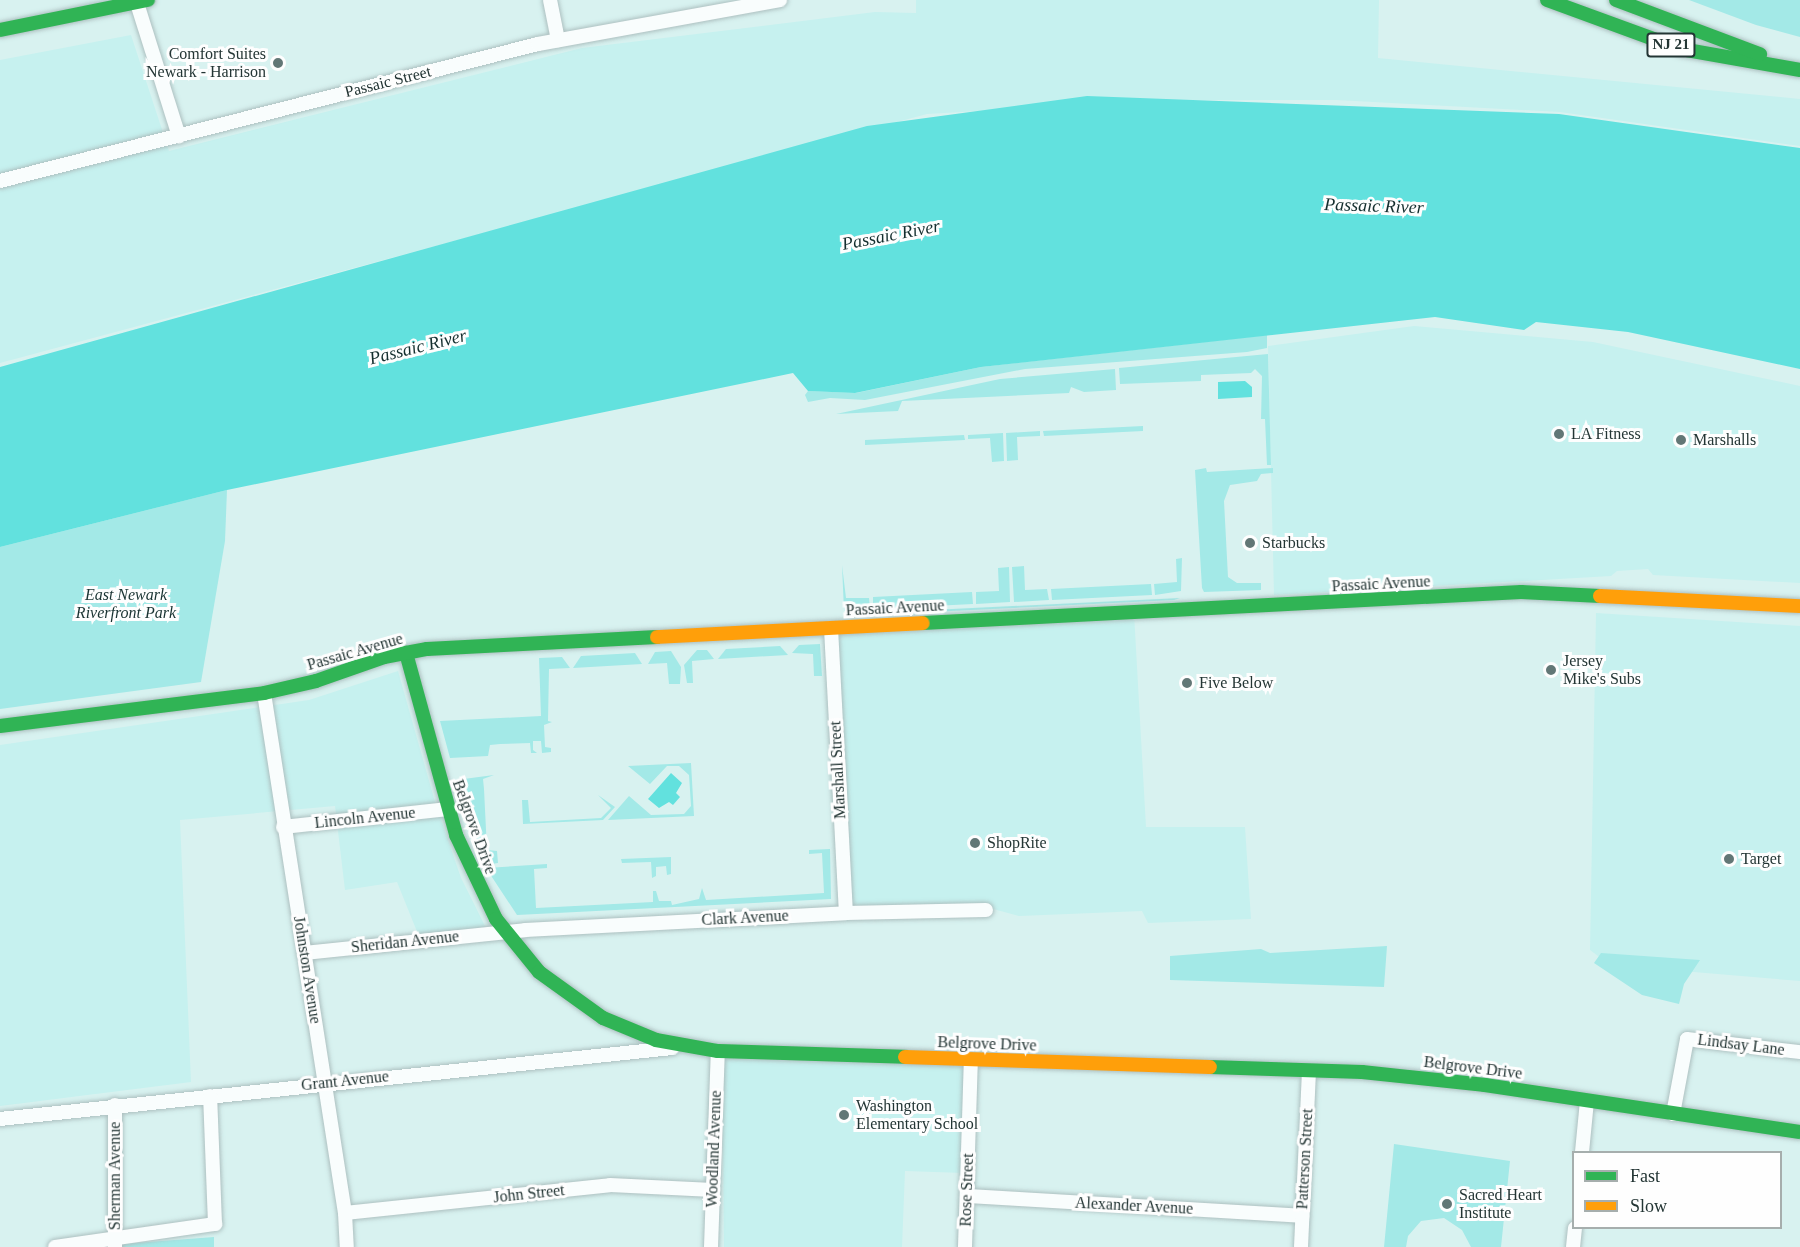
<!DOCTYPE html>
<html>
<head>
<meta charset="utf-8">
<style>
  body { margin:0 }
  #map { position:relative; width:1800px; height:1247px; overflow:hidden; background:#d8f2f0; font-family:Georgia,serif }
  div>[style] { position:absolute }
  .built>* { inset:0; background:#c6f1ef }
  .green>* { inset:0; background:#a3e9e7 }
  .water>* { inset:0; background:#62e1de }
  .roads { filter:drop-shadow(0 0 2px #adc0c0) drop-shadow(0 0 2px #adc0c0) }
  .street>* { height:14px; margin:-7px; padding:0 7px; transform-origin:7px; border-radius:7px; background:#f9fdfd }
  .fast>* { height:14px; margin:-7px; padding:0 7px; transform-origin:7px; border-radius:7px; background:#30b455 }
  .slow>* { height:14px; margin:-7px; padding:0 7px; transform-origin:7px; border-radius:7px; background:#ff9f0a }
  .dots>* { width:16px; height:16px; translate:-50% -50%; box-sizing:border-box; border:3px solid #fefefe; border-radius:50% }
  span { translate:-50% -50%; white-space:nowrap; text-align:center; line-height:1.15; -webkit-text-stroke:6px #fefefe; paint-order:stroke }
  .shield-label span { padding:2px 4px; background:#fefefe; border:2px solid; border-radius:4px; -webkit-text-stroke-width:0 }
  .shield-label { font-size:15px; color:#233534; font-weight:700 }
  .poi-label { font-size:16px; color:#233534 }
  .right { translate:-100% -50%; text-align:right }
  .left { translate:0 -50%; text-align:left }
  .street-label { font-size:16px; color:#233534 }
  .park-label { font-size:16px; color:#193332; font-style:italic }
  .water-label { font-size:18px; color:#142e2e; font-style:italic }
  .legend { position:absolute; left:1572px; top:1151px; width:210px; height:78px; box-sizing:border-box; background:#fefefe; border:2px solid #a6aead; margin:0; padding:8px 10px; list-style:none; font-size:18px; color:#233534 }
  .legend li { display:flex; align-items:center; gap:12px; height:30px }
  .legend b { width:30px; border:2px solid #a6aead }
</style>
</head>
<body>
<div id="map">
  <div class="built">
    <div style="clip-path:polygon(916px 0,1379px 0,1378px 58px,1800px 99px,1800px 146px,1560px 112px,1336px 100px,1175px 100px,927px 114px,0 363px,0 60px,131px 35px,169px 151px,582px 48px,875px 12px,916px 13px)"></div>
    <div style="clip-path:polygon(1414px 326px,1593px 342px,1800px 386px,1800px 583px,1653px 575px,1648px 569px,1617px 571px,1611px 576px,1274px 595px,1268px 346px)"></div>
    <div style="clip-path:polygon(1134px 613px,1146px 827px,1245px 827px,1251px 919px,1148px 923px,1142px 911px,1019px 916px,986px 907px,843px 915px,828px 630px)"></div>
    <div style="clip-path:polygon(1596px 613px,1800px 626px,1800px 981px,1610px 965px,1590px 950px)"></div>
    <div style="clip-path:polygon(398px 671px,435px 802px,461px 878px,486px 928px,422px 944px,397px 882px,345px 890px,335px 806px,180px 820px,191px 1082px,0 1106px,0 745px,309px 700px)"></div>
    <div style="clip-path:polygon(722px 1055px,968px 1060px,964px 1173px,905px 1171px,902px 1247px,724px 1247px)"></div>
  </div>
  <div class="green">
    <div style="clip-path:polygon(1689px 0,1800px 0,1800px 37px,1756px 25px)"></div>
    <div style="clip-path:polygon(1267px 335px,1267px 348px,1247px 352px,1025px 369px,865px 400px,830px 398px,808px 402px,805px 395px,808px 391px,856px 393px,981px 367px)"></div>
    <div style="clip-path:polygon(1268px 354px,1271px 465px,1267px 465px,1265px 419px,1261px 419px,1262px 376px,1255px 369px,1251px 373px,1201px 375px,1201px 381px,1120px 384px,1119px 368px)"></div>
    <div style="clip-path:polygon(1115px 369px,1116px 390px,1084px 392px,1071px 387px,1069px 393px,902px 401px,898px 411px,836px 414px,1000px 379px)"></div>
    <div style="clip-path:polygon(1143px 426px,1143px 431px,1044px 436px,1043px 431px)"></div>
    <div style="clip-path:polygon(1040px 431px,1040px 436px,1017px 437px,1018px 460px,1007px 461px,1006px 433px)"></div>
    <div style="clip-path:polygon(1003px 433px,1004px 461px,992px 462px,990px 438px,968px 439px,968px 435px)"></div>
    <div style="clip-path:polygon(964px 435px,965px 440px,865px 445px,865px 440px)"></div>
    <div style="clip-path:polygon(1206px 468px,1207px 472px,1273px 468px,1273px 473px,1261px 474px,1257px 481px,1230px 485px,1224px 501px,1228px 577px,1237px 583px,1261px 583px,1261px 590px,1204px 592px,1202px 588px,1195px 470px)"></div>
    <div style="clip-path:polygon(227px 490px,225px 541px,201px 682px,0 709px,0 547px)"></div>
    <div style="clip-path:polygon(1182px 558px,1181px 591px,1155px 595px,1154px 584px,1177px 582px,1176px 559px)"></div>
    <div style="clip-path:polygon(842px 565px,846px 598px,869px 598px,870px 609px,844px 611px)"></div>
    <div style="clip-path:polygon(1024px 566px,1025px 590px,1047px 589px,1049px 600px,1014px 602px,1012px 567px)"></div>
    <div style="clip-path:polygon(1009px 567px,1010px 602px,976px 604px,976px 592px,999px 591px,998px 568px)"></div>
    <div style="clip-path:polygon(1151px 584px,1152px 595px,1052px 600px,1051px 589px)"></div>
    <div style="clip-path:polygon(972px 592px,973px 604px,873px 609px,873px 597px)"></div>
    <div style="clip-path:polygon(1180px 598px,1174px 600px,849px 616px,850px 614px)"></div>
    <div style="clip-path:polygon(820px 644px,822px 676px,814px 676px,813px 654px,792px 653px,799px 645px)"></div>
    <div style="clip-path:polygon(780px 646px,788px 655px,718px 659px,726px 649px)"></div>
    <div style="clip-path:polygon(697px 650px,707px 650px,714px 659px,692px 661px,693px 683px,687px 683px,684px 665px)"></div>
    <div style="clip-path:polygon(671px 651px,681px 667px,680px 684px,669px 684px,667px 663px,648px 664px,655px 652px)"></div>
    <div style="clip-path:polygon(635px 653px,642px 664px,573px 668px,581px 656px)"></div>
    <div style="clip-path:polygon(562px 657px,570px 668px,549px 669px,548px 721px,552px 722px,544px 725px,545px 747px,551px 748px,551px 752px,542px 753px,541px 741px,533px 741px,533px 750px,537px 753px,531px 753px,530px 743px,500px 744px,490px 745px,488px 756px,450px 758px,440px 721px,541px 716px,539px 658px)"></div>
    <div style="clip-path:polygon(691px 763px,694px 816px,608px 820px,629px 796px,651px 815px,684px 814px,691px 806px,689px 775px,679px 766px,667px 766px,650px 784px,628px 766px)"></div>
    <div style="clip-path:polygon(494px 775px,483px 779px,484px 789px,487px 850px,497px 851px,498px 863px,485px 865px,456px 780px)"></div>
    <div style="clip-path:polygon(598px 795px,615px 807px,603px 820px,523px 824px,522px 800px,528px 800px,530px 822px,601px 818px,611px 808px)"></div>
    <div style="clip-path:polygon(830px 849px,831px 899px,517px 915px,486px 868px,547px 864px,547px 868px,534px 869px,536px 908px,653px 902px,653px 891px,656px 891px,659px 901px,671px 901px,672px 905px,699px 899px,702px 888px,706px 900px,824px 893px,822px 853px,809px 854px,809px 850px)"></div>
    <div style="clip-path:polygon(671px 857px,671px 874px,667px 875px,666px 866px,656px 867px,656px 876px,652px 878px,651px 862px,622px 863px,621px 859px)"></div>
    <div style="clip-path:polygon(1387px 946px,1384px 987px,1170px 980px,1170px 956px,1261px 949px,1270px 953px)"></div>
    <div style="clip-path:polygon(1601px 953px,1700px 960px,1684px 984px,1679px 1004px,1642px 995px,1594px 963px)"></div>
    <div style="clip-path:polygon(1394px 1144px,1510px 1161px,1501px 1247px,1471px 1247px,1462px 1230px,1444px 1218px,1421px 1221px,1408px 1236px,1406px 1247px,1384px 1247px)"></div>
    <div style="clip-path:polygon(214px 1237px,214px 1247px,122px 1247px,122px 1244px)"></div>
  </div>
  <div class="water">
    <div style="clip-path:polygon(1087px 96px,1559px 114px,1800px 148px,1800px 369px,1628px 332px,1536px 322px,1524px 330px,1435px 317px,981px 367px,855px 393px,808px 391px,793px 373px,227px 490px,0 547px,0 367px,867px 126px)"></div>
    <div style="clip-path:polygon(1245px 381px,1252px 387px,1252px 397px,1218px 399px,1218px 382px)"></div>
    <div style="clip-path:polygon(671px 773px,682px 783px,676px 793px,680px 797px,673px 805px,669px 802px,659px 808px,648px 799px)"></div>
  </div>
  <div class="roads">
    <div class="street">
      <div style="left:136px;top:0;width:143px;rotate:72.5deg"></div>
      <div style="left:550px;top:0;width:41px;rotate:78.7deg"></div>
      <div style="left:0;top:181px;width:555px;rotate:-14.29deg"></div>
      <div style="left:538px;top:44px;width:246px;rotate:-10.3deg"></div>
      <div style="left:831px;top:628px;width:285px;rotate:87deg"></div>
      <div style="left:264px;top:693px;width:526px;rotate:81.15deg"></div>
      <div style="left:345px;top:1213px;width:34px;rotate:87deg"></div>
      <div style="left:283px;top:827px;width:166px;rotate:-6.2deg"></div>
      <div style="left:304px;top:953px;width:222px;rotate:-5.9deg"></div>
      <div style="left:525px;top:930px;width:321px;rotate:-3deg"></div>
      <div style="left:846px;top:913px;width:140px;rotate:-1.2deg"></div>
      <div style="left:115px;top:1105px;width:142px;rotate:90deg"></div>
      <div style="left:1673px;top:1114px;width:76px;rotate:-79.4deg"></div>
      <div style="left:1687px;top:1039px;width:114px;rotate:6.6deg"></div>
      <div style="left:0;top:1119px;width:676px;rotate:-6.03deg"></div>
      <div style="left:1582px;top:1152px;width:51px;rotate:-84.4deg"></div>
      <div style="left:967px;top:1196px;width:336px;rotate:3.4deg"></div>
      <div style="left:345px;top:1213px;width:266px;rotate:-6deg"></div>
      <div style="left:610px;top:1185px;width:103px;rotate:2.8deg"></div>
      <div style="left:55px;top:1247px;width:162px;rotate:-8.2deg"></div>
      <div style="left:215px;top:1224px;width:128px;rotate:-92.2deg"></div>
      <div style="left:711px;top:1247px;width:196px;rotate:-88deg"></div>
      <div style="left:965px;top:1247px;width:187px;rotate:-88.2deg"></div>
      <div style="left:1301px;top:1247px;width:176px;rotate:-87.4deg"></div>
      <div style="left:1573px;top:1247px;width:19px;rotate:-84deg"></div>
    </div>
    <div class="fast">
      <div style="left:1547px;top:0;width:143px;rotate:20.1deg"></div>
      <div style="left:1681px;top:49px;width:121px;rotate:10deg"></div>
      <div style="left:1616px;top:0;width:154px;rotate:20.6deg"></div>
      <div style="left:0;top:30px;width:151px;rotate:-11.5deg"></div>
      <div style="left:923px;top:623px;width:599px;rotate:-2.97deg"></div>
      <div style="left:1521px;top:592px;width:79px;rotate:2.9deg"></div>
      <div style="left:406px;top:653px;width:189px;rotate:74.6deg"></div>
      <div style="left:456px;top:835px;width:93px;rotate:64.5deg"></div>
      <div style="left:496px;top:919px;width:68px;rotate:50.9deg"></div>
      <div style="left:539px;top:972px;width:79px;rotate:35.7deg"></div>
      <div style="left:603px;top:1018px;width:57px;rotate:22.5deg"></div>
      <div style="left:656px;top:1040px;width:63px;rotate:10.1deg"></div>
      <div style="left:718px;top:1051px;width:187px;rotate:1.8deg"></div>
      <div style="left:0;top:726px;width:266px;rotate:-7.1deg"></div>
      <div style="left:264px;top:693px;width:53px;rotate:-13deg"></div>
      <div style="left:316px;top:681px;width:72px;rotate:-19.4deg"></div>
      <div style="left:384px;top:657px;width:44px;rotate:-10.5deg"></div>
      <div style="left:427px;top:649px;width:230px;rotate:-3deg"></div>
      <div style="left:1210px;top:1067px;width:152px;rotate:1.9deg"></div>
      <div style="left:1362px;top:1072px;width:124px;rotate:6deg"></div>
      <div style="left:1485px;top:1085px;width:318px;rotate:8.5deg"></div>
    </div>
    <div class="slow">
      <div style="left:1600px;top:596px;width:200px;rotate:2.9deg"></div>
      <div style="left:657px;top:637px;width:266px;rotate:-3deg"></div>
      <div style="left:905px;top:1057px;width:305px;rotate:1.9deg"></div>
    </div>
  </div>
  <div class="dots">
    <div style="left:278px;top:63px;background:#627776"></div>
    <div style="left:1559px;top:434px;background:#627776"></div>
    <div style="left:1681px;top:440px;background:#627776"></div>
    <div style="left:1250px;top:543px;background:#627776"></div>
    <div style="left:1551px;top:670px;background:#627776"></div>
    <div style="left:1187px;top:683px;background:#627776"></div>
    <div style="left:975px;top:843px;background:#627776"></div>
    <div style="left:1729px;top:859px;background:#627776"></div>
    <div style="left:844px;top:1115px;background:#627776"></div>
    <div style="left:1447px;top:1204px;background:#627776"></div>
  </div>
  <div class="shield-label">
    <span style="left:1671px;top:45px">NJ 21</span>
  </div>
  <div class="poi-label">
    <span class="right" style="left:266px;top:63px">Comfort Suites<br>Newark - Harrison</span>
    <span class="left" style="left:1571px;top:434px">LA Fitness</span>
    <span class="left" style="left:1693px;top:440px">Marshalls</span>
    <span class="left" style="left:1262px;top:543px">Starbucks</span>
    <span class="left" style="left:1563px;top:670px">Jersey<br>Mike's Subs</span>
    <span class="left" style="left:1199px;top:683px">Five Below</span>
    <span class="left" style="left:987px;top:843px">ShopRite</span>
    <span class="left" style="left:1741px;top:859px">Target</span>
    <span class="left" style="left:856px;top:1115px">Washington<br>Elementary School</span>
    <span class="left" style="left:1459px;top:1204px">Sacred Heart<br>Institute</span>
  </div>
  <div class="street-label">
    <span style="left:388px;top:82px;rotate:-14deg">Passaic Street</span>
    <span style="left:1381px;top:584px;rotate:-3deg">Passaic Avenue</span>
    <span style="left:895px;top:608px;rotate:-3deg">Passaic Avenue</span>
    <span style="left:355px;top:652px;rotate:-16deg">Passaic Avenue</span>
    <span style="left:838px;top:770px;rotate:-93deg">Marshall Street</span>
    <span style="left:365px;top:818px;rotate:-6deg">Lincoln Avenue</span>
    <span style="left:474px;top:827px;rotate:70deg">Belgrove Drive</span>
    <span style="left:745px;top:918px;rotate:-3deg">Clark Avenue</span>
    <span style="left:405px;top:942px;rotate:-6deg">Sheridan Avenue</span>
    <span style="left:307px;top:970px;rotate:81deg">Johnston Avenue</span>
    <span style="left:987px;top:1044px;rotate:2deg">Belgrove Drive</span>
    <span style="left:1741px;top:1045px;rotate:7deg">Lindsay Lane</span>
    <span style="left:1473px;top:1068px;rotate:7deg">Belgrove Drive</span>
    <span style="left:345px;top:1081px;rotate:-6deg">Grant Avenue</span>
    <span style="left:714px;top:1149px;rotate:-88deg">Woodland Avenue</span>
    <span style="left:1305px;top:1159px;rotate:-87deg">Patterson Street</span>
    <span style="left:115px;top:1176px;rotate:-90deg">Sherman Avenue</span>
    <span style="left:967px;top:1190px;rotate:-88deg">Rose Street</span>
    <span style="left:529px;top:1194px;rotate:-6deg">John Street</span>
    <span style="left:1134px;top:1206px;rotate:3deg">Alexander Avenue</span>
  </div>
  <div class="park-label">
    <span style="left:126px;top:604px">East Newark<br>Riverfront Park</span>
  </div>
  <div class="water-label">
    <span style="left:1374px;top:206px;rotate:2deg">Passaic River</span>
    <span style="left:891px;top:235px;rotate:-11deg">Passaic River</span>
    <span style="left:418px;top:347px;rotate:-14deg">Passaic River</span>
  </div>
  <ul class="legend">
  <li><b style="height:8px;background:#30b455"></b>Fast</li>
  <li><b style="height:8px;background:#ff9f0a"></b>Slow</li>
  </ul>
</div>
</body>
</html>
